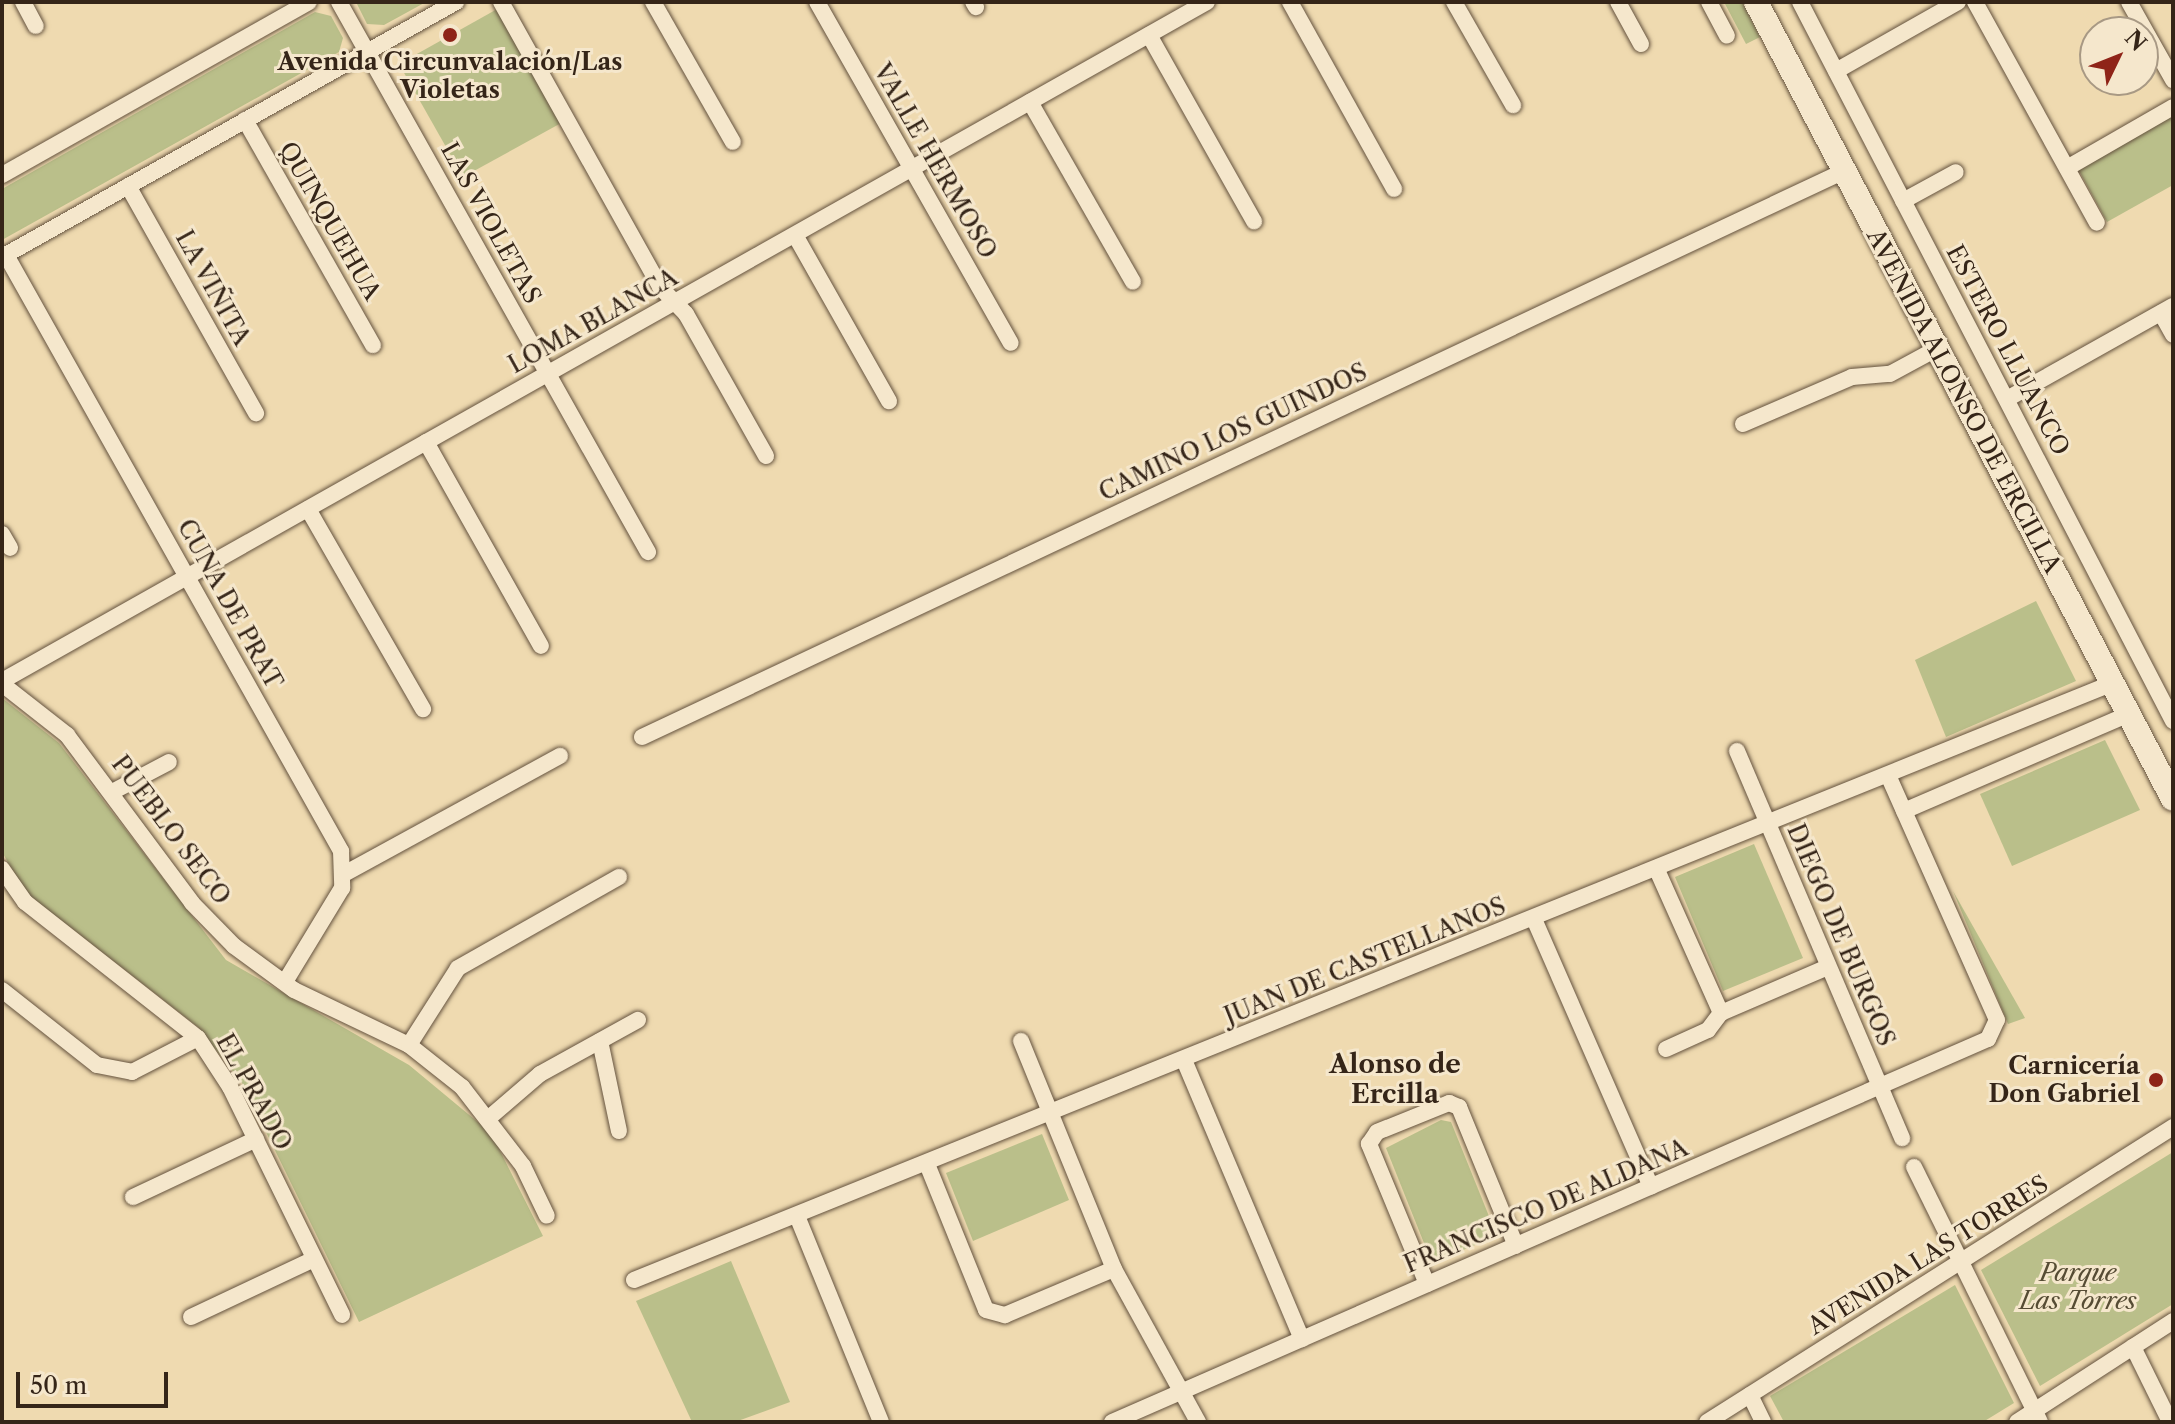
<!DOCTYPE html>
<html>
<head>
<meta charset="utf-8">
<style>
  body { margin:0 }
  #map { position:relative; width:2175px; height:1424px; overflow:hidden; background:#efdab0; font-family:"Libre Caslon Text",serif }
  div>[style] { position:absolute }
  .green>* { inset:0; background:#babf8a }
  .roads { filter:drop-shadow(0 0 2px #64523e) drop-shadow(0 0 2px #64523e) }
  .street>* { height:16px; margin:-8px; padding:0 8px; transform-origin:8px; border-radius:8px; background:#f5e7cc }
  .secondary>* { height:24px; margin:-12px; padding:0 12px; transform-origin:12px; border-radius:12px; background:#f5e7cc }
  .dots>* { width:22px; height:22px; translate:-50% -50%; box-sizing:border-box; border:4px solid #f5e7cc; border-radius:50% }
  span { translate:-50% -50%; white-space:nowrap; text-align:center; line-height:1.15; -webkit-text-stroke:6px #f5e7cc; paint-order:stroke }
  .poi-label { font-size:24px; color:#352518; font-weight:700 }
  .right { translate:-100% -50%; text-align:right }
  .street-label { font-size:24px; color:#352518 }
  .park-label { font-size:24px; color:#564c34; font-style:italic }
  .neighbourhood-label { font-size:26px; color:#352518; font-weight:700 }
  .frame { position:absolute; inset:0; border:4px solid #352518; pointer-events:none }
  .north { position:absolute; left:2079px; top:16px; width:80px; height:80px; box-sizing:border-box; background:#f5e7cc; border:2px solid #a89984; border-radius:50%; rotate:47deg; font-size:22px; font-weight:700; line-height:32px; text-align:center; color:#352518 }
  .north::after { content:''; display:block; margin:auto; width:28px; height:36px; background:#8f2418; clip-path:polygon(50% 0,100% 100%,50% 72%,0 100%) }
  .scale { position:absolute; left:16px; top:1372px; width:152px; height:36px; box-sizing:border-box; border:4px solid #352518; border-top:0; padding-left:10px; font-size:24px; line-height:28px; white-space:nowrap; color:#352518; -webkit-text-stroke:6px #f5e7cc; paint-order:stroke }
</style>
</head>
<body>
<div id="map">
  <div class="green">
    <div style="clip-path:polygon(356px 2px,426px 2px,384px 25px,367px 24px)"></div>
    <div style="clip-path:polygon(1724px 2px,1742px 2px,1760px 37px,1746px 44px)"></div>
    <div style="clip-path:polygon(499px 8px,563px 122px,463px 177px,399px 64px)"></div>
    <div style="clip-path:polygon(315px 12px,331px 16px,343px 38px,339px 52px,2px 240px,2px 189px)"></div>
    <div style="clip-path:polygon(2173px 116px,2173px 185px,2107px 222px,2078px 169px)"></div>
    <div style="clip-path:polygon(2036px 601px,2076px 681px,1946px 737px,1915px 660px)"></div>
    <div style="clip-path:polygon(2px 698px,59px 743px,226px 960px,409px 1065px,491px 1133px,543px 1236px,359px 1322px,242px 1083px,198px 1027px,25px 892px,2px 852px)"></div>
    <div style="clip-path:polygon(2105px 740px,2140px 810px,2012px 866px,1980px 794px)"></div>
    <div style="clip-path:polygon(1754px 844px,1803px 958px,1723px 991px,1675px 877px)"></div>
    <div style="clip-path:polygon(1953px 891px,2025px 1018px,2008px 1024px)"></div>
    <div style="clip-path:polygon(1441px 1120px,1451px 1122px,1497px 1236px,1432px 1263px,1386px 1148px)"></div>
    <div style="clip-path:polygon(1042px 1134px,1069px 1200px,973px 1241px,946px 1173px)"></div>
    <div style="clip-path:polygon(2173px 1152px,2173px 1304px,2040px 1386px,1981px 1270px)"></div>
    <div style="clip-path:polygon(731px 1261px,790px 1402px,735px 1422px,692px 1422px,636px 1301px)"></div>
    <div style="clip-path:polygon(1955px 1285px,2014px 1403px,1983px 1422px,1784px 1422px,1770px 1396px)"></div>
  </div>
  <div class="roads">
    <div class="street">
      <div style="left:23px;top:2px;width:27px;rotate:62deg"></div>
      <div style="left:339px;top:2px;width:631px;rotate:60.67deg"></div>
      <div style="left:501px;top:2px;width:326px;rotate:60.8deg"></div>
      <div style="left:660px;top:287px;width:37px;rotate:46deg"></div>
      <div style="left:686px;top:314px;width:163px;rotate:60.6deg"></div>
      <div style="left:653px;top:2px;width:161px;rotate:60.3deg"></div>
      <div style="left:817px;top:2px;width:392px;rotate:60.4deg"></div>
      <div style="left:973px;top:2px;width:6px;rotate:59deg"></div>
      <div style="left:1290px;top:2px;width:214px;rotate:60.9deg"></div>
      <div style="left:1454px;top:2px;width:119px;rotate:60.2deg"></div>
      <div style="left:1618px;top:2px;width:48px;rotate:61.3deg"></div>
      <div style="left:1709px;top:2px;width:38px;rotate:62deg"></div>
      <div style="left:1800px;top:2px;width:810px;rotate:62.58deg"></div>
      <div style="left:1975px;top:2px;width:252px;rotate:61.1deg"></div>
      <div style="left:2129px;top:2px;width:90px;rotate:60.6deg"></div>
      <div style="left:1149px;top:35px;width:214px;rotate:60.6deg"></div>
      <div style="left:1836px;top:71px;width:140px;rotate:-29.5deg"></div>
      <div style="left:1030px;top:102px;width:207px;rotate:60.2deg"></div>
      <div style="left:245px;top:120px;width:259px;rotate:60.4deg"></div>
      <div style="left:2067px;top:168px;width:122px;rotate:-29.9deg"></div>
      <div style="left:2px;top:175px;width:352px;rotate:-29.4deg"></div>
      <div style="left:128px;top:186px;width:261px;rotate:60.6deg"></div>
      <div style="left:1903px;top:201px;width:60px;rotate:-28.7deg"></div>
      <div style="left:795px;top:235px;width:191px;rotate:60.5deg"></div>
      <div style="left:6px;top:255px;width:684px;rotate:60.66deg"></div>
      <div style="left:341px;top:851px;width:37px;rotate:88deg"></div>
      <div style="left:342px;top:888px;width:108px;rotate:121.3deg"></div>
      <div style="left:2px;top:257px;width:521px;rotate:-29.32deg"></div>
      <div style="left:2161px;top:313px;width:25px;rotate:61deg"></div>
      <div style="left:2007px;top:399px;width:190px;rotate:-29.3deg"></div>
      <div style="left:1743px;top:424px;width:119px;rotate:-23.3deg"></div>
      <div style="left:1852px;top:377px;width:38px;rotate:-5deg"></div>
      <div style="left:1890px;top:374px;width:52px;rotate:-28.5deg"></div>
      <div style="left:426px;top:442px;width:234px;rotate:60.6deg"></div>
      <div style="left:308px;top:509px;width:231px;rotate:60.1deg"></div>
      <div style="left:2px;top:534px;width:16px;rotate:60deg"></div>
      <div style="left:2px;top:681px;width:1383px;rotate:-29.4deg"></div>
      <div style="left:2px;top:684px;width:83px;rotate:38.1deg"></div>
      <div style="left:67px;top:735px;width:209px;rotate:53.3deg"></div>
      <div style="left:192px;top:903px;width:60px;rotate:45.7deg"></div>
      <div style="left:234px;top:946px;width:74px;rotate:36.3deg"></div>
      <div style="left:294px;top:990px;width:127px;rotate:25.6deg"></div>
      <div style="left:409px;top:1045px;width:68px;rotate:38.4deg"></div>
      <div style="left:462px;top:1087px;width:100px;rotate:52.3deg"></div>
      <div style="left:523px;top:1166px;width:55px;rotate:64.4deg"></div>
      <div style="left:642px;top:737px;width:1329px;rotate:-25.21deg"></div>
      <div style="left:1737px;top:751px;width:421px;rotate:66.9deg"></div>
      <div style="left:114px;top:791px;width:62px;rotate:-27.8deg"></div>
      <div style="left:1904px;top:811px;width:245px;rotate:-23.3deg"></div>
      <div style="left:2px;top:869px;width:40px;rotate:55.1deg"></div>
      <div style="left:25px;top:902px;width:220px;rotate:38.2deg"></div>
      <div style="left:198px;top:1038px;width:59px;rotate:56.9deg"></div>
      <div style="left:230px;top:1087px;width:254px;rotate:63.8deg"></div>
      <div style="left:1657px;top:870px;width:157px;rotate:65.9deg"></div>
      <div style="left:1721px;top:1013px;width:116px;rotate:-23.3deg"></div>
      <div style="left:346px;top:873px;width:244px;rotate:-28.7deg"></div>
      <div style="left:1534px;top:919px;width:292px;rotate:66.4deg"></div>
      <div style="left:2px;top:990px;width:121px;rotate:38.3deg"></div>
      <div style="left:97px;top:1065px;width:36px;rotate:11deg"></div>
      <div style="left:132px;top:1072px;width:74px;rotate:-27.3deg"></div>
      <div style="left:600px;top:1041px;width:92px;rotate:78.1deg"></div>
      <div style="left:1021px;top:1041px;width:246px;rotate:67.8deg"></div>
      <div style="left:1114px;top:1269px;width:175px;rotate:61.2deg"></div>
      <div style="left:409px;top:1045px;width:91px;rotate:-57.5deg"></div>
      <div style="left:458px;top:968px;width:185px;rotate:-29.5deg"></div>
      <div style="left:1666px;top:1049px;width:46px;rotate:-24.3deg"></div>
      <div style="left:1708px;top:1030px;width:21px;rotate:-53deg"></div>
      <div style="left:1184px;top:1060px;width:303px;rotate:67.1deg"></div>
      <div style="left:490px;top:1117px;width:66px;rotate:-40.7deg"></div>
      <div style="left:540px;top:1074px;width:112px;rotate:-28.9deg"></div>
      <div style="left:927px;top:1164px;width:157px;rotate:68deg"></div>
      <div style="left:986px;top:1310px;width:20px;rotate:15deg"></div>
      <div style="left:1005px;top:1315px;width:118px;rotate:-22.9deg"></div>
      <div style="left:1914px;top:1167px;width:284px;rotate:63.7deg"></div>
      <div style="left:133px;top:1197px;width:136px;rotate:-25.2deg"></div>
      <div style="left:797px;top:1216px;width:222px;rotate:67.8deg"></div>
      <div style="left:634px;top:1280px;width:1595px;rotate:-21.98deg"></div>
      <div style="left:1427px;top:1284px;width:152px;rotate:-112.5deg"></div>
      <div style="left:1369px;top:1144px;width:14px;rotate:-56deg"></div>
      <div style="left:1377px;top:1132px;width:78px;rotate:-21.9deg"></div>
      <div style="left:1449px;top:1103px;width:11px;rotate:22deg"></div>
      <div style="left:1459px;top:1107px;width:150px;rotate:67.7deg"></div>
      <div style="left:191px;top:1317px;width:136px;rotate:-25.2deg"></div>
      <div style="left:2133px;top:1347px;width:84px;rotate:63.7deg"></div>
      <div style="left:1750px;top:1395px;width:30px;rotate:64deg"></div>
      <div style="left:1112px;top:1422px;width:956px;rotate:-23.62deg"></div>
      <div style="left:1988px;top:1039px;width:21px;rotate:-65deg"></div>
      <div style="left:1997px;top:1020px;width:266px;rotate:-114deg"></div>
      <div style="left:1707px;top:1422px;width:552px;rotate:-32.34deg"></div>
      <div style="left:2017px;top:1422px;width:186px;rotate:-32.9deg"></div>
    </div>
    <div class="secondary">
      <div style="left:1756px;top:2px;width:899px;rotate:62.38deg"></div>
    </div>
  </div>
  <div class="dots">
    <div style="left:450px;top:35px;background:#8f2418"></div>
    <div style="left:2156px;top:1080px;background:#8f2418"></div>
  </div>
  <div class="poi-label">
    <span style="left:450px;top:76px">Avenida Circunvalación/Las<br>Violetas</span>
    <span class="right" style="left:2140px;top:1080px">Carnicería<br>Don Gabriel</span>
  </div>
  <div class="street-label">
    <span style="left:935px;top:161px;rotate:60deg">VALLE HERMOSO</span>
    <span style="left:330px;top:221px;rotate:60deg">QUINQUEHUA</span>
    <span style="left:491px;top:223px;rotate:61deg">LAS VIOLETAS</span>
    <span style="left:213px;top:288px;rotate:61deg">LA VIÑITA</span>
    <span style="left:593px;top:321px;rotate:-29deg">LOMA BLANCA</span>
    <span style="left:2008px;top:350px;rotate:62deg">ESTERO LLUANCO</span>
    <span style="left:1964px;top:401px;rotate:62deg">AVENIDA ALONSO DE ERCILLA</span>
    <span style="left:1233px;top:432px;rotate:-25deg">CAMINO LOS GUINDOS</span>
    <span style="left:230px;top:604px;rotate:61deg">CUNA DE PRAT</span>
    <span style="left:171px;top:830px;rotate:53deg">PUEBLO SECO</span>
    <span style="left:1841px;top:935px;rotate:67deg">DIEGO DE BURGOS</span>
    <span style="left:1365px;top:961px;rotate:-22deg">JUAN DE CASTELLANOS</span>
    <span style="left:254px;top:1092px;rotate:61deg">EL PRADO</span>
    <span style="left:1546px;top:1206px;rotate:-23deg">FRANCISCO DE ALDANA</span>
    <span style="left:1928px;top:1255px;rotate:-32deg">AVENIDA LAS TORRES</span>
  </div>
  <div class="park-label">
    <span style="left:2078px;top:1287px">Parque<br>Las Torres</span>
  </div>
  <div class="neighbourhood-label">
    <span style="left:1395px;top:1080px">Alonso de<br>Ercilla</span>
  </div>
  <div class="frame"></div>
  <div class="north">N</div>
  <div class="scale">50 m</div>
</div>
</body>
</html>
